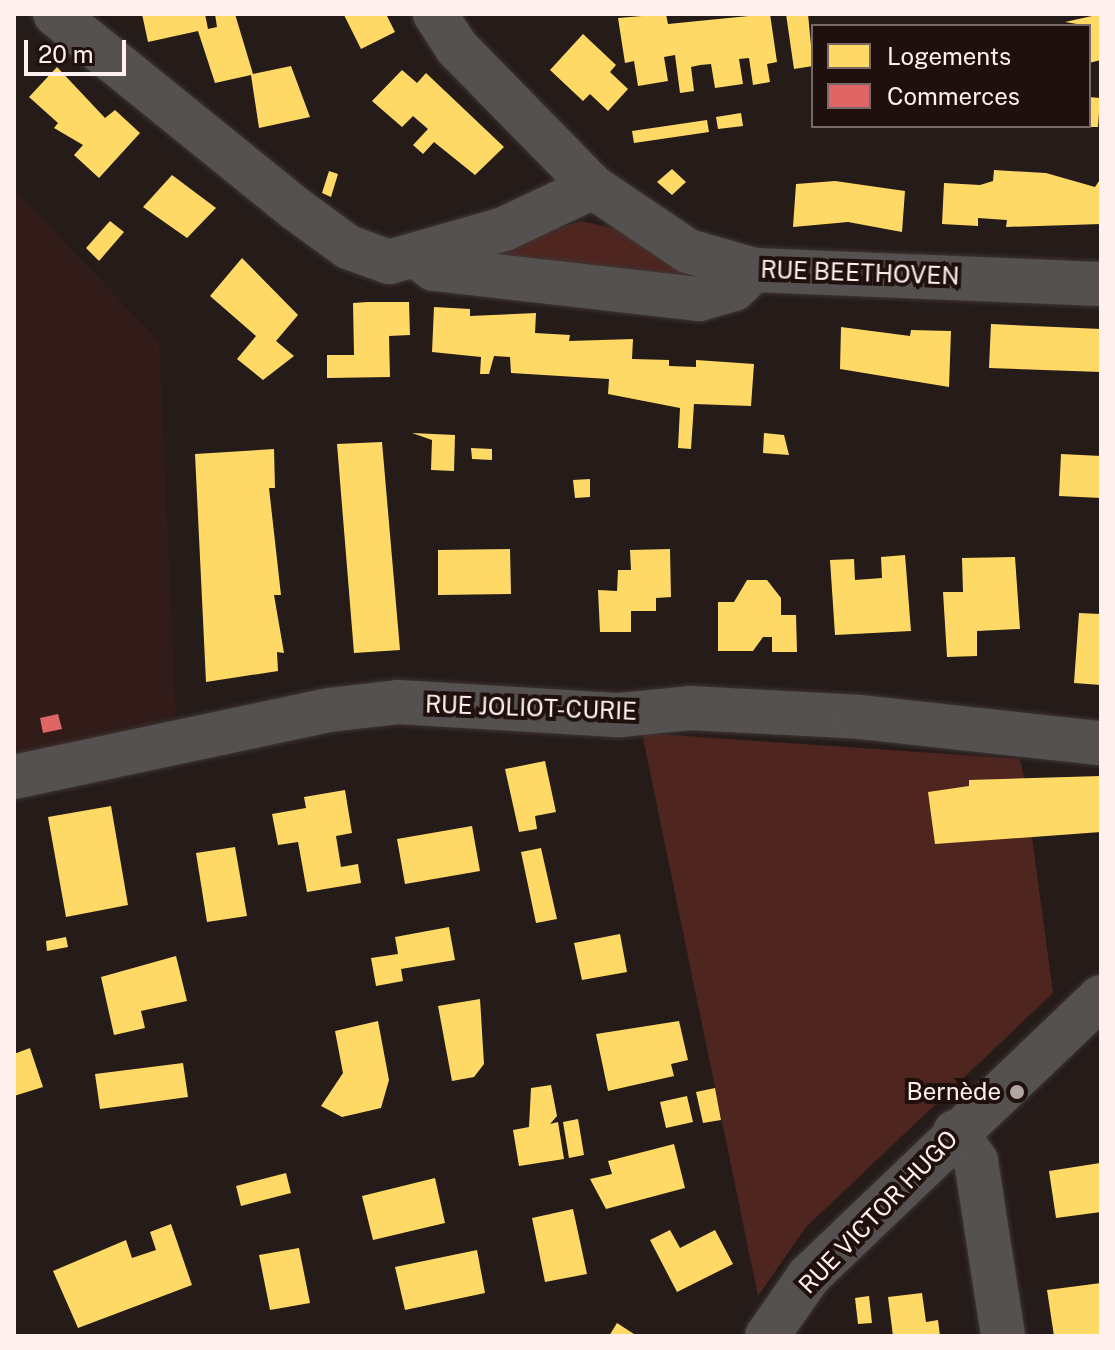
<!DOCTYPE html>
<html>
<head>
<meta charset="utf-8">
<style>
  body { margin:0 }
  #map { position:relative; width:1115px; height:1350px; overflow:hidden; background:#251c1a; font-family:"Public Sans",sans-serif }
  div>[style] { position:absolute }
  .built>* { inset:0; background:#311c19 }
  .green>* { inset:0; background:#4f2520 }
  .homes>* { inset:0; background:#ffd966 }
  .shops>* { inset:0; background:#e06666 }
  .roads { filter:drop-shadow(0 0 2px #3e3634) drop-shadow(0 0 2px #3e3634) }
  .minor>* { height:44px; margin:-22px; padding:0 22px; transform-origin:22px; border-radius:22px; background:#555150 }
  .dots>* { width:22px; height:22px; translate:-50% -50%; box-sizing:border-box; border:4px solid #1f0f0d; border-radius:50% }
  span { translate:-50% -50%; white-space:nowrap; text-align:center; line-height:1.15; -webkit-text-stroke:8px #1f0f0d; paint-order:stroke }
  .street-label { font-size:24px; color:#fdf0ee }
  .poi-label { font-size:24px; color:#fdf0ee }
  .right { translate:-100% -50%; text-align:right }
  .frame { position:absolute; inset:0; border:16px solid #fdf0ee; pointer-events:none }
  .legend { position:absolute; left:811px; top:24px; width:280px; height:104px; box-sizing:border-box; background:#1f0f0d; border:2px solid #786967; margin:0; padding:10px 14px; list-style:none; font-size:24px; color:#fdf0ee }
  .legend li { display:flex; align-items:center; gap:16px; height:40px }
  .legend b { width:40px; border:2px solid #786967 }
  .scale { position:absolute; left:24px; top:40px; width:102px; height:36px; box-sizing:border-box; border:4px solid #fdf0ee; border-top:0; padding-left:10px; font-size:24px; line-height:28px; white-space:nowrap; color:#fdf0ee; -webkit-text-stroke:6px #1f0f0d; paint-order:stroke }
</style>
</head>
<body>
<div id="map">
  <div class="built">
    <div style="clip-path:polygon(14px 189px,159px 341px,176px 717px,14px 760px)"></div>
  </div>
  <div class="green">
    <div style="clip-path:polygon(582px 221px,621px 230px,699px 274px,695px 284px,498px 269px,489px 247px)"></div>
    <div style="clip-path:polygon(642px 733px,1020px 759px,1024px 778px,1053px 993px,806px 1227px,758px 1296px)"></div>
  </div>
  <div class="homes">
    <div style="clip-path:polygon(142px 14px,205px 14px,208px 29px,217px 27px,215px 14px,235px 14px,253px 74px,291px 66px,310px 117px,259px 128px,251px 75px,215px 83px,198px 31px,148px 42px)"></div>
    <div style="clip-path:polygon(336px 14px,386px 14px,395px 32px,361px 49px,344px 15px)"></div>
    <div style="clip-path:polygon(666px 14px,668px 24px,770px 14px,777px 62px,767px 64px,770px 82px,753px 85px,749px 58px,739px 59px,743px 84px,715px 88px,711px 64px,700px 65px,691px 67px,694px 91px,680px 93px,675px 55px,664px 57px,668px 81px,638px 86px,634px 61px,625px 63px,618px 18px)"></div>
    <div style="clip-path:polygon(786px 14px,808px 14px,813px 66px,794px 69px)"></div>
    <div style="clip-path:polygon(1101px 14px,1101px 60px,1089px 63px,1089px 26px,1065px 22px)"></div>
    <div style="clip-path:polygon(583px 34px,616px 65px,610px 72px,628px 89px,608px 111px,590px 94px,583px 101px,550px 70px)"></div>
    <div style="clip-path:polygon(57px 67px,105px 118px,115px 110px,140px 133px,99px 178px,74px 155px,83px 145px,54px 128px,58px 123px,29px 97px)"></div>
    <div style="clip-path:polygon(402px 70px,417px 83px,426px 73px,504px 147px,475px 175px,434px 142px,423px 154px,413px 145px,428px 129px,413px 116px,402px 127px,372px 101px)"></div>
    <div style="clip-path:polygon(1089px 97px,1100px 98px,1098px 127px,1089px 127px)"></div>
    <div style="clip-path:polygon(741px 113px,743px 126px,718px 129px,716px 117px)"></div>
    <div style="clip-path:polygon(707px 120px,709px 132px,634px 143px,632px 131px)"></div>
    <div style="clip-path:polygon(672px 169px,686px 182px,672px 195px,657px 182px)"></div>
    <div style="clip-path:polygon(994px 170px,1046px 173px,1095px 187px,1101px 178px,1101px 224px,1006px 227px,1007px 220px,978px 218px,978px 226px,942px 224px,944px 183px,980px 185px,993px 181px)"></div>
    <div style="clip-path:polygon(329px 171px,338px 174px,331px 197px,322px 193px)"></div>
    <div style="clip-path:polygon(172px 175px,216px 208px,187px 238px,143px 207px)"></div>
    <div style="clip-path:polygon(835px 181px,905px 191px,902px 232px,848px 222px,793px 227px,796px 184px)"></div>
    <div style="clip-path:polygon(110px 221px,124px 232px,99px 261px,86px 248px)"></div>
    <div style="clip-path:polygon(242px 258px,298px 315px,276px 341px,294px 356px,263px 380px,237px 359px,256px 336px,210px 296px)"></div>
    <div style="clip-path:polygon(368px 302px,409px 302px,410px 335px,389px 336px,390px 377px,327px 378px,327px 355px,354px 355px,353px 303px)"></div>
    <div style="clip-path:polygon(434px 307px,470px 309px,470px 316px,536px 313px,535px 333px,570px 335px,569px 341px,633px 339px,632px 359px,669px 360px,669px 366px,696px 367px,696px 360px,754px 364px,751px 406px,694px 404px,691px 449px,678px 448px,680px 408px,608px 394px,609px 379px,511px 373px,510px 357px,494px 356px,489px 374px,480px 374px,481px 357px,432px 352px)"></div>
    <div style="clip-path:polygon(991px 324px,1101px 329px,1101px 372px,989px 368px)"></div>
    <div style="clip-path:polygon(841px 327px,910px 336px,911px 330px,951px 331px,949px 387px,840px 369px)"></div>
    <div style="clip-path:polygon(412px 433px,455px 435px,454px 471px,431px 470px,432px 440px)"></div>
    <div style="clip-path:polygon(764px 433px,784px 435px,789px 455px,763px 453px)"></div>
    <div style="clip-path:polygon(382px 442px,400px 650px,354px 653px,337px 444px)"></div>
    <div style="clip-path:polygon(471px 448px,492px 449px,492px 460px,472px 459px)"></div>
    <div style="clip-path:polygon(274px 449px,275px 488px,269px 488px,281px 595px,274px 595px,284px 653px,277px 652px,278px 671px,206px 682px,195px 454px)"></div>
    <div style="clip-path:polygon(1061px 454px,1101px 456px,1101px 498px,1059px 496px)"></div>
    <div style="clip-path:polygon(590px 479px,590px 497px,575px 498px,573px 480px)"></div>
    <div style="clip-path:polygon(510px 549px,511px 594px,438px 595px,438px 550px)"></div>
    <div style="clip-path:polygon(670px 549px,671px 597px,656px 598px,656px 611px,631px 611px,631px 632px,600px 632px,598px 590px,617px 591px,618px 570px,631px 570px,630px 550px)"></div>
    <div style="clip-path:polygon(905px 555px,911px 631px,835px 635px,830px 560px,854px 559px,855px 580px,882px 578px,881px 557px)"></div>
    <div style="clip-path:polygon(1015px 557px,1020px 629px,977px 631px,977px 656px,947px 657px,943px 592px,963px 592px,962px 558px)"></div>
    <div style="clip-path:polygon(747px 580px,767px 580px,781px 598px,781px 615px,796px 615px,797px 652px,772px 652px,772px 637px,763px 637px,753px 651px,718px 651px,718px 602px,734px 602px)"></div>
    <div style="clip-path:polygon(1079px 613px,1101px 614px,1101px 685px,1074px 683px)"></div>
    <div style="clip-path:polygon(545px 761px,556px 812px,535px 816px,537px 829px,519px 832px,505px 769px)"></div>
    <div style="clip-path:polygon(1101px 776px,1101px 832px,935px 844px,928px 792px,969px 786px,969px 780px)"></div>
    <div style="clip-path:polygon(345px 790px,352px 833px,336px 836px,341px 867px,358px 864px,361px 883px,307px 892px,298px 842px,278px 845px,272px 814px,306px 808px,304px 797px)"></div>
    <div style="clip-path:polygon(111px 806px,128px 905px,66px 917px,48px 817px)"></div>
    <div style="clip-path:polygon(472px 826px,480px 871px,405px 884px,397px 839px)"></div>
    <div style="clip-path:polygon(235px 847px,247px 916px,207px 922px,196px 853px)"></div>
    <div style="clip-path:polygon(541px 848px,557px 919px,536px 923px,521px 852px)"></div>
    <div style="clip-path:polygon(449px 927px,455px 960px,401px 969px,403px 981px,376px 986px,371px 958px,398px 954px,395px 937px)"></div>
    <div style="clip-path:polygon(620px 934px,627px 972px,582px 980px,574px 943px)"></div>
    <div style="clip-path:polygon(66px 937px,68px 947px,47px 951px,46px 941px)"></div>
    <div style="clip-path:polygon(176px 956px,187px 1001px,141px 1011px,145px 1028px,114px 1035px,101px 977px)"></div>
    <div style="clip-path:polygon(480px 999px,484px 1064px,474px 1077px,452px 1081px,438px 1006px)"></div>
    <div style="clip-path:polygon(378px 1021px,389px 1080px,381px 1108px,342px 1117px,321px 1106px,343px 1073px,335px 1031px)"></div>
    <div style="clip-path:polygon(679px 1021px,688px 1060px,671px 1064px,674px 1076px,608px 1091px,596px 1034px)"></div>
    <div style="clip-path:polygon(30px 1048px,43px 1087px,14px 1096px,14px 1054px)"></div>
    <div style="clip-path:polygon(183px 1063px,188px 1097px,100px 1109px,95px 1074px)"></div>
    <div style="clip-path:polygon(551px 1085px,557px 1116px,550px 1124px,558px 1122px,564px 1159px,519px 1166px,513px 1130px,529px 1127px,531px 1088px)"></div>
    <div style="clip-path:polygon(715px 1088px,721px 1120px,703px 1123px,696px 1092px)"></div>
    <div style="clip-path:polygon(687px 1096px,693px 1122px,666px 1128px,660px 1102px)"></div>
    <div style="clip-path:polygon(578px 1119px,584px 1155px,569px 1158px,563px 1122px)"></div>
    <div style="clip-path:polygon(674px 1144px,685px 1188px,606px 1209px,590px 1179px,612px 1174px,608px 1161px)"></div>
    <div style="clip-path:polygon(1100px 1163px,1101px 1212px,1056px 1218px,1049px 1171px)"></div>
    <div style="clip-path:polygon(286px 1173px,291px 1193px,241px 1206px,236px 1186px)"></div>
    <div style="clip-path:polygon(435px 1178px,445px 1223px,373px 1240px,362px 1196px)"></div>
    <div style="clip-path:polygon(573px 1209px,587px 1274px,545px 1282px,532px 1218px)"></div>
    <div style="clip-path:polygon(171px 1224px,192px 1285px,78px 1328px,53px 1271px,126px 1240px,132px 1258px,156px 1250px,150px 1232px)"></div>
    <div style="clip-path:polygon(670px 1230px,680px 1248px,715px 1230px,733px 1264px,677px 1292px,650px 1240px)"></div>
    <div style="clip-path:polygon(299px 1248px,310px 1303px,270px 1310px,259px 1255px)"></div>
    <div style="clip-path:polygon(477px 1250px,485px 1293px,405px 1310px,395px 1267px)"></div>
    <div style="clip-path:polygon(1101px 1283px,1101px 1336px,1054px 1336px,1047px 1290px)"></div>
    <div style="clip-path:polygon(922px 1293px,926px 1322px,938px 1320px,940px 1336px,893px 1336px,888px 1297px)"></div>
    <div style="clip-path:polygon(869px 1296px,872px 1323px,858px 1324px,855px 1298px)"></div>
    <div style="clip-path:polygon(617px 1323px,637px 1336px,609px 1336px)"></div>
  </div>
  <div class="shops">
    <div style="clip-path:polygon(58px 714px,62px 729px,43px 733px,40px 718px)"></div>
  </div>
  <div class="roads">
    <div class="minor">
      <div style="left:55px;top:14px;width:310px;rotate:39deg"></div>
      <div style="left:296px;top:209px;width:64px;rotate:36.2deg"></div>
      <div style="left:348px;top:247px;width:44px;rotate:20.1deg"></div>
      <div style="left:389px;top:262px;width:120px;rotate:-16deg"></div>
      <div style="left:504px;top:229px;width:98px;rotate:-25.3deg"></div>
      <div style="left:435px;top:14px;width:40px;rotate:57.1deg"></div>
      <div style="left:457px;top:48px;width:194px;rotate:45.6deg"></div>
      <div style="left:593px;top:187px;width:115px;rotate:34deg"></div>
      <div style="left:688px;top:251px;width:69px;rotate:16.1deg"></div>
      <div style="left:754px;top:270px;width:347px;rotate:2.3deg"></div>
      <div style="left:420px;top:259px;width:17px;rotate:36deg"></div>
      <div style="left:434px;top:269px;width:267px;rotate:6.5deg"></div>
      <div style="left:699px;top:299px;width:36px;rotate:-16deg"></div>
      <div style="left:734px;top:289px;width:28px;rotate:-44deg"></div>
      <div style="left:14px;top:777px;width:322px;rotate:-12deg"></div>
      <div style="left:329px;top:710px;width:69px;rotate:-6.6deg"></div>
      <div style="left:398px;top:702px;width:222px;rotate:3.4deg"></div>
      <div style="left:620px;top:715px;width:70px;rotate:-5.7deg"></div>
      <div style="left:690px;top:708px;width:170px;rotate:3deg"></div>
      <div style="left:860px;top:717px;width:242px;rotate:6.2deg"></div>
      <div style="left:955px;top:1132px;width:36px;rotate:54deg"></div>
      <div style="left:976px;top:1161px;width:177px;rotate:81.2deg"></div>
      <div style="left:767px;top:1336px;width:73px;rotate:-55deg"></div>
      <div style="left:809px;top:1276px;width:404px;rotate:-43.7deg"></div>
    </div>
  </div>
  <div class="dots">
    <div style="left:1017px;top:1092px;background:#b1a6a4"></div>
  </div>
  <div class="street-label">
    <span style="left:860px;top:273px;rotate:2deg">RUE BEETHOVEN</span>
    <span style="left:531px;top:708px;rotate:2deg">RUE JOLIOT-CURIE</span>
    <span style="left:878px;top:1212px;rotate:-46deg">RUE VICTOR HUGO</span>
  </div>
  <div class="poi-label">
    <span class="right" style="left:1001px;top:1092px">Bernède</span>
  </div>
  <div class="frame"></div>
  <ul class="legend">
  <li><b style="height:22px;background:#ffd966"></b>Logements</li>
  <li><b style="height:22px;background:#e06666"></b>Commerces</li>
  </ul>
  <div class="scale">20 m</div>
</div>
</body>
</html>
